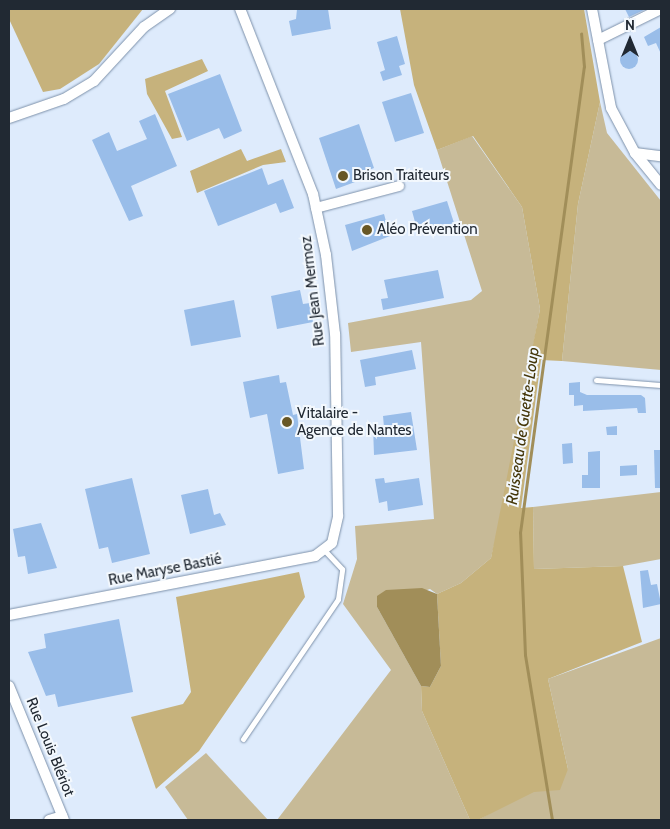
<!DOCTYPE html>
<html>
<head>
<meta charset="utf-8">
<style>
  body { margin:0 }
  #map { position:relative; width:670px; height:829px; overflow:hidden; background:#deebfc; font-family:Cabin,sans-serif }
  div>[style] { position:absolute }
  .green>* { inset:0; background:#c7ba97 }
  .forest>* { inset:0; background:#c6b27c }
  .water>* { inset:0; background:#a18e59 }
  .stream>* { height:2.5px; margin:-1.25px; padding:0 1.25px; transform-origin:1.25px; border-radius:1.25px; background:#a18e59 }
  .building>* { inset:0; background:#99bde9 }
  .round { border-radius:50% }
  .roads { filter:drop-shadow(0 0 1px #7d91aa) drop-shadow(0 0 1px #7d91aa) }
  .service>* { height:5px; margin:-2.5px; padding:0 2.5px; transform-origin:2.5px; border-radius:2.5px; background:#fff }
  .minor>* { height:10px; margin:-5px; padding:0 5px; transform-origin:5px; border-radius:5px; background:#fff }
  .dots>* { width:14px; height:14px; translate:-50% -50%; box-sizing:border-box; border:2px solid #f3f8fd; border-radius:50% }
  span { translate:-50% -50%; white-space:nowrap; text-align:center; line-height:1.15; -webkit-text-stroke:4px #f3f8fd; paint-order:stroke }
  .poi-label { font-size:15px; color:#212933 }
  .left { translate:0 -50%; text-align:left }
  .street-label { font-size:15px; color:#212933 }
  .water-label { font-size:16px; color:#443609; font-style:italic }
  .frame { position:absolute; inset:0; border:10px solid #212933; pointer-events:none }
  .north { position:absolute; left:605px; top:15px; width:50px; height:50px; -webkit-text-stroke:4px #f3f8fd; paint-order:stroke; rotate:0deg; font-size:14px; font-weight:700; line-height:20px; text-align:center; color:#212933 }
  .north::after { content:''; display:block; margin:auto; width:18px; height:22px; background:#212933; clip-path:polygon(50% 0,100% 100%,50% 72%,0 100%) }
</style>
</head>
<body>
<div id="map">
  <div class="green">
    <div style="clip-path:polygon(600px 102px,607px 133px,661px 201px,661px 370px,562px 361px,578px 204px)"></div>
    <div style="clip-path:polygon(472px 136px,522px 207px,540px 309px,506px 495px,491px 558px,461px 583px,437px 594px,430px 589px,377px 607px,421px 686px,422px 711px,470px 820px,277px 820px,391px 670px,343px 604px,357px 559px,355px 526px,434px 519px,421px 342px,351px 352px,348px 323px,471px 300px,482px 291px,437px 150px)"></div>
    <div style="clip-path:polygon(661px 492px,661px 559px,623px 566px,534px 569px,533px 507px)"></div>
    <div style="clip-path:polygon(661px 638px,661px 820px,478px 820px,568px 769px,548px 679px)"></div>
    <div style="clip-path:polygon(206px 753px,268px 820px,188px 820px,165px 787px)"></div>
  </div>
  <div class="forest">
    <div style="clip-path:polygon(9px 9px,143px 9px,99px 64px,60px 89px,43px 92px,9px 19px)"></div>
    <div style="clip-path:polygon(400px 9px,584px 9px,600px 102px,578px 204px,562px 361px,541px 360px,521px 508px,533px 507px,534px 569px,623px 566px,642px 642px,548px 679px,568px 769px,560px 790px,534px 792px,478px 820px,470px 820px,422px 711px,421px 686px,430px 687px,441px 666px,437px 594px,461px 583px,491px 558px,540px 309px,522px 207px,473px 136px,437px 150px,414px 85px)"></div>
    <div style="clip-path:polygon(202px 59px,208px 71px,165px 91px,182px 137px,172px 139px,147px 94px,145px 79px)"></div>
    <div style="clip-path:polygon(241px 149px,247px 161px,281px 149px,286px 162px,263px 165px,197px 193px,190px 171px)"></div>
    <div style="clip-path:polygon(299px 572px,305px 597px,199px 751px,156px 789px,131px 717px,183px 704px,191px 692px,176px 597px)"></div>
  </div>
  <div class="water">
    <div style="clip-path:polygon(422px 588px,437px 594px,441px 666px,430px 687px,421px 686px,377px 607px,377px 596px,386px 590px)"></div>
  </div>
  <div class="stream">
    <div style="left:552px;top:820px;width:167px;rotate:-99.3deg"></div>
    <div style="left:525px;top:655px;width:122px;rotate:-92.3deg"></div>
    <div style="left:520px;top:533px;width:470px;rotate:-82.2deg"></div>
    <div style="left:584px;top:67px;width:33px;rotate:-95deg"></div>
  </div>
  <div class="building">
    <div style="clip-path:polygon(297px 9px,328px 9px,331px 29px,292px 36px,289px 21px,296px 19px)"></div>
    <div style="clip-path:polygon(625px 9px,646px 9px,629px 17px)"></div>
    <div style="clip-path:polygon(661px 27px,661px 54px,656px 43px,648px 46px,644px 37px)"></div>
    <div style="clip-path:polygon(397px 36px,405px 64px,399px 66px,402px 75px,383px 81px,380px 72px,385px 70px,377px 42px)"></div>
    <div class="round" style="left:620px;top:51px;width:18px;height:18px"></div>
    <div style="clip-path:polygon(220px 74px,242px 131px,224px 139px,219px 128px,187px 141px,168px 94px)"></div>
    <div style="clip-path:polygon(411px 93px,424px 133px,395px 142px,382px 102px)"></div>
    <div style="clip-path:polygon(155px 114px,177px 166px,131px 186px,143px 216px,129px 221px,92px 140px,109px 132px,117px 151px,147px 139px,139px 121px)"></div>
    <div style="clip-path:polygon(359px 124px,374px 168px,353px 176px,355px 182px,336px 189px,319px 138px)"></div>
    <div style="clip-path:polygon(262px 168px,268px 185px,283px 179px,294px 208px,280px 213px,276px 203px,218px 226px,204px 191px)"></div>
    <div style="clip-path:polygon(447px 201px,454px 223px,418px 233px,412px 211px)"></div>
    <div style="clip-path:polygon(384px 214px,390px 236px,352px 251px,345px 225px)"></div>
    <div style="clip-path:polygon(438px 270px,444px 298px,383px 310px,381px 299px,388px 298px,384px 280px)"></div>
    <div style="clip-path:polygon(300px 290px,303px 304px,310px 303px,313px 322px,277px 329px,271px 296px)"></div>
    <div style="clip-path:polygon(234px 300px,241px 337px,191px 346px,184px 310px)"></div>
    <div style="clip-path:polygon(412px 350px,416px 369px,375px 377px,376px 385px,365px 387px,360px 360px)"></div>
    <div style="clip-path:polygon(279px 375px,280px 383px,286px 382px,293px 415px,297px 414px,304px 469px,278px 474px,267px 414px,250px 418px,243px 382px)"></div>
    <div style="clip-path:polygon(580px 382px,580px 392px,587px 395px,641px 395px,645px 398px,646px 413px,638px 413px,637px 408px,583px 411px,583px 405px,574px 406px,574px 395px,569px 395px,569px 383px)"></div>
    <div style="clip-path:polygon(411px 412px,417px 450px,374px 455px,373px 427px,384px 427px,383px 416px)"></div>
    <div style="clip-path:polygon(617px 426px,617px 435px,607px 435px,606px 427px)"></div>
    <div style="clip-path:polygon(572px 443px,573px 463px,563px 464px,562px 444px)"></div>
    <div style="clip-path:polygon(654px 450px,661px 450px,661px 488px,655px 488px)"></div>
    <div style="clip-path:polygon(600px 451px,600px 488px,582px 488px,582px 475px,588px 475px,588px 452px)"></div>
    <div style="clip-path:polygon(637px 465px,637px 475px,620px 476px,620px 466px)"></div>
    <div style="clip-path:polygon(132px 478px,150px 554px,112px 563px,108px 547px,99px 549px,85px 489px)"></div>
    <div style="clip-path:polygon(384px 478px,385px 483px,419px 478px,423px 505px,388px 511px,387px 501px,379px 503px,375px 479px)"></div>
    <div style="clip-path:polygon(208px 489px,214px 515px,220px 513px,226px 525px,190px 534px,181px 495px)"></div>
    <div style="clip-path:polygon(41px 523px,57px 568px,28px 574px,25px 556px,18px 557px,13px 529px)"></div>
    <div style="clip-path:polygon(648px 570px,651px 585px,657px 584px,661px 604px,643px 608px,640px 571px)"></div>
    <div style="clip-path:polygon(119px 619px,133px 692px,58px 707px,55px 694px,46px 696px,28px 652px,46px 648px,44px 634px)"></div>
  </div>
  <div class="roads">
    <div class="service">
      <div style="left:596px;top:380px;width:65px;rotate:4.4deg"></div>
      <div style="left:243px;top:739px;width:169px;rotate:-55.8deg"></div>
      <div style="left:338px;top:599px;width:30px;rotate:-82deg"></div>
      <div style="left:342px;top:569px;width:23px;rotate:-133deg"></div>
    </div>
    <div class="minor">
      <div style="left:592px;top:9px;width:101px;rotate:79.1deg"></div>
      <div style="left:611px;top:108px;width:51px;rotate:61.9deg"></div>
      <div style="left:635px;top:153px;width:41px;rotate:50.9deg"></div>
      <div style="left:598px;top:40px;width:70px;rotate:-26.2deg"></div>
      <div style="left:9px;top:118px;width:58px;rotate:-19.1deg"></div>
      <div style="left:64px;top:99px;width:35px;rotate:-31deg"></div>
      <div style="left:94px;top:81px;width:74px;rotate:-47.2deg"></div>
      <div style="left:144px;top:27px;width:32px;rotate:-35deg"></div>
      <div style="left:635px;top:153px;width:26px;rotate:7deg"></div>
      <div style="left:316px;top:208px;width:86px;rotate:-14.8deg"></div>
      <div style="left:9px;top:615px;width:312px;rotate:-10.9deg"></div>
      <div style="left:315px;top:556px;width:21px;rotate:-37deg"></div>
      <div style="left:332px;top:543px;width:28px;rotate:-77deg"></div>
      <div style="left:338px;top:516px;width:182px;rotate:-90.9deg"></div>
      <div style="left:335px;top:334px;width:80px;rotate:-96.5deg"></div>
      <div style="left:326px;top:255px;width:62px;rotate:-102deg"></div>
      <div style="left:313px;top:194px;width:199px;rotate:-111.5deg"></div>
      <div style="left:9px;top:686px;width:145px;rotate:67.7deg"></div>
      <div style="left:49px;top:820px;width:14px;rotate:-17deg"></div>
    </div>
  </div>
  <div class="dots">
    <div style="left:343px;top:176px;background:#685725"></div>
    <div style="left:367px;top:230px;background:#685725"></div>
    <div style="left:287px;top:422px;background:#685725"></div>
  </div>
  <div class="poi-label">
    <span class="left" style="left:353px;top:176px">Brison Traiteurs</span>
    <span class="left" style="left:377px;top:230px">Aléo Prévention</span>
    <span class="left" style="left:297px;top:422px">Vitalaire -<br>Agence de Nantes</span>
  </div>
  <div class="street-label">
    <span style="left:313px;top:291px;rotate:-97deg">Rue Jean Mermoz</span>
    <span style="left:165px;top:570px;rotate:-11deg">Rue Maryse Bastié</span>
    <span style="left:50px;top:747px;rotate:68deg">Rue Louis Blériot</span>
  </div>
  <div class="water-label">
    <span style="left:523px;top:426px;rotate:-82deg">Ruisseau de Guette-Loup</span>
  </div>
  <div class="frame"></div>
  <div class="north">N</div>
</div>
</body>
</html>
